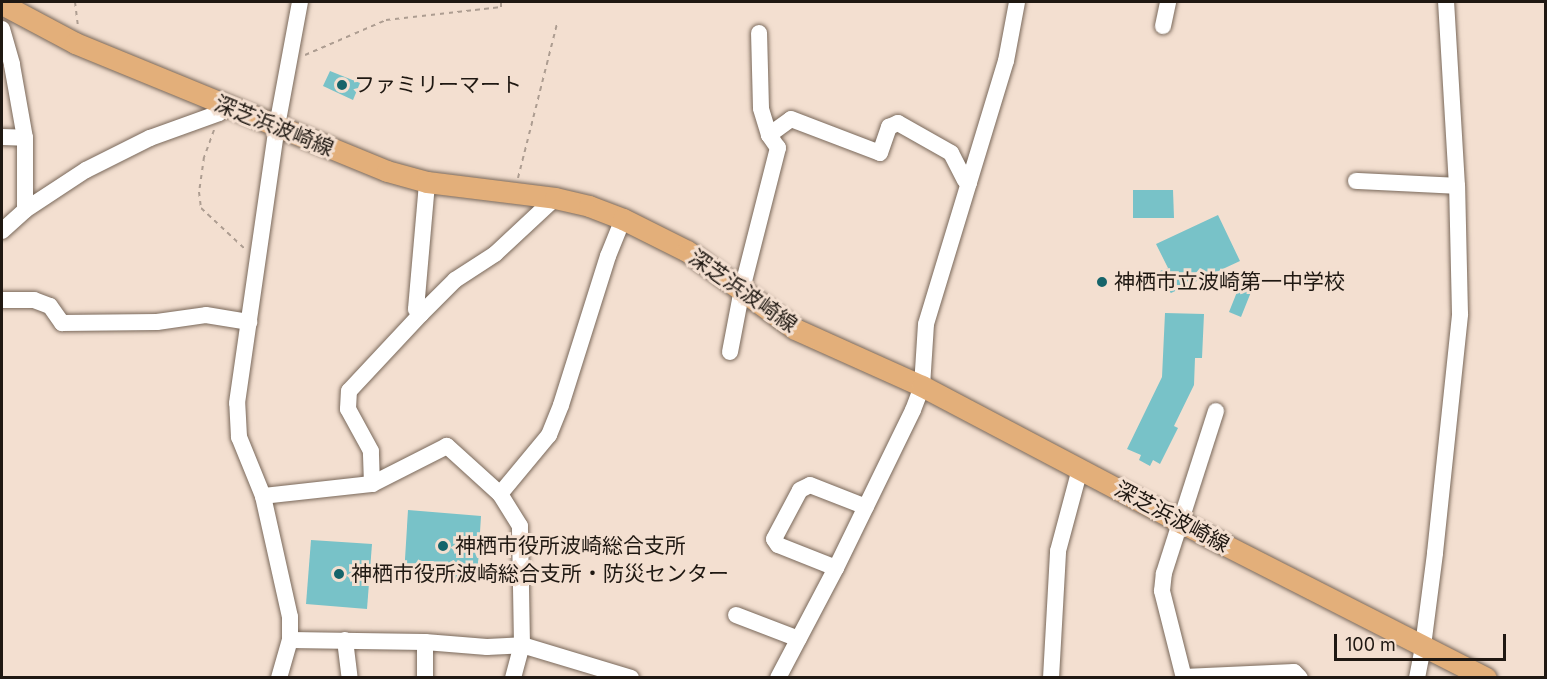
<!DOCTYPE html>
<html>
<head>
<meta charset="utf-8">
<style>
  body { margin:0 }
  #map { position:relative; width:1547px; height:679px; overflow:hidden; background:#f3dfd0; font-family:Inter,"Noto Sans JP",sans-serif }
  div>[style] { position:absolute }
  .building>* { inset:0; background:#78c2c8 }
  .path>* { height:2px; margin-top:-1px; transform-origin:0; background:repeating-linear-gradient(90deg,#ad9d91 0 4.5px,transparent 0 9px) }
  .roads { filter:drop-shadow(0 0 2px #79685a) drop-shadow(0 0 2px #79685a) }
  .minor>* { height:16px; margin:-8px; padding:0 8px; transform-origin:8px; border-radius:8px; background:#fff }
  .major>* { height:21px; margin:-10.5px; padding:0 10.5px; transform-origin:10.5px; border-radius:10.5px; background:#e3af7a }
  .dots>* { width:16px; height:16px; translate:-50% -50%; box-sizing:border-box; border:3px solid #f3dfd0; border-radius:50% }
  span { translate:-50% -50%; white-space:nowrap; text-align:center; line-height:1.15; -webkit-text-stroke:6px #f3dfd0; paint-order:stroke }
  .poi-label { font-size:21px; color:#1f1812 }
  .left { translate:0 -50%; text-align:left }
  .street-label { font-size:21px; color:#1f1812 }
  .frame { position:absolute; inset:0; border:3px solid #1f1812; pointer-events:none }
  .scale { position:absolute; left:1334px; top:634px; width:172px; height:27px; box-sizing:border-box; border:3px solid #1f1812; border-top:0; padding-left:8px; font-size:18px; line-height:21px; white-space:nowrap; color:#1f1812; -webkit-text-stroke:4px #f3dfd0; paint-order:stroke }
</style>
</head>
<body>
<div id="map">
  <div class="building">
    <div style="clip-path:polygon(330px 71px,360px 83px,353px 100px,323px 86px)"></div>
    <div style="clip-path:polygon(1133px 190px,1173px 190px,1174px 218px,1133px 218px)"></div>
    <div style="clip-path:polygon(1218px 215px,1240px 261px,1171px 293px,1161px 284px,1160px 271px,1168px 268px,1156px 244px)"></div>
    <div style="clip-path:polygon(1243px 277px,1255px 282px,1241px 317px,1229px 312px)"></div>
    <div style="clip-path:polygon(1165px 313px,1204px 314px,1202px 358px,1195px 358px,1194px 385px,1174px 426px,1178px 428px,1160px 464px,1153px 460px,1150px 466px,1139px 460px,1141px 455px,1127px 449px,1162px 377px)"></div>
    <div style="clip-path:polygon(408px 510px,481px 516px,477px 581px,404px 576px)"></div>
    <div style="clip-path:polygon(311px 540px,372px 544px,367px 609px,306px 604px)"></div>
  </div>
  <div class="path">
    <div style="left:75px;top:2px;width:23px;rotate:83deg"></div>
    <div style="left:305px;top:55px;width:88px;rotate:-23.4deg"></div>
    <div style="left:386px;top:20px;width:116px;rotate:-6.4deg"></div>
    <div style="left:501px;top:7px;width:5px;rotate:-90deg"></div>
    <div style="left:214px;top:130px;width:29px;rotate:110deg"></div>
    <div style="left:204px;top:157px;width:35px;rotate:98deg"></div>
    <div style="left:199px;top:192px;width:16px;rotate:83deg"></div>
    <div style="left:201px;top:208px;width:62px;rotate:43deg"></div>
    <div style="left:518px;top:178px;width:159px;rotate:-75.8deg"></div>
  </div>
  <div class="roads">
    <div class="minor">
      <div style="left:1163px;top:26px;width:25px;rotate:-78deg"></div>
      <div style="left:2px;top:29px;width:37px;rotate:74deg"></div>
      <div style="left:12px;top:65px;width:74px;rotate:79.9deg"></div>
      <div style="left:25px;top:138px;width:72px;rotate:90deg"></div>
      <div style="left:769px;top:135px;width:27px;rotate:-36deg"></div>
      <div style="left:791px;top:119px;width:95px;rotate:20.9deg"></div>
      <div style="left:880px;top:153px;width:28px;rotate:-71deg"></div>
      <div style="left:889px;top:127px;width:10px;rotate:-24deg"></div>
      <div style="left:898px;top:123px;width:61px;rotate:29.5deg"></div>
      <div style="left:951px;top:153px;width:30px;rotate:63deg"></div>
      <div style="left:965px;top:180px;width:5px;rotate:37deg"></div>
      <div style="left:2px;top:137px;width:23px;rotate:2deg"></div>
      <div style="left:1356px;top:181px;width:101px;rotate:2.8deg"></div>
      <div style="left:2px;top:231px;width:31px;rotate:-42deg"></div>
      <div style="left:25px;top:210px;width:73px;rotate:-33.3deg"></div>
      <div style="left:86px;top:170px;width:72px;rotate:-26.6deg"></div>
      <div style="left:150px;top:138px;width:73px;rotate:-19.9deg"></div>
      <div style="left:219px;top:113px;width:10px;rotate:-45deg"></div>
      <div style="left:2px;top:300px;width:32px"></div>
      <div style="left:34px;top:300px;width:17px;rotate:21deg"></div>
      <div style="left:50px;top:306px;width:21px;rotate:55deg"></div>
      <div style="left:62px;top:323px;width:95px;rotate:-0.6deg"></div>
      <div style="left:157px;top:322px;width:49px;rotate:-8.1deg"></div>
      <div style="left:206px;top:315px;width:44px;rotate:9.2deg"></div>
      <div style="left:421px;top:314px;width:7px;rotate:-135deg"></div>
      <div style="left:416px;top:309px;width:127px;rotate:-85deg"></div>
      <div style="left:730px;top:352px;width:64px;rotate:-79.2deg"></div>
      <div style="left:742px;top:289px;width:146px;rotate:-75.7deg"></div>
      <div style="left:778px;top:148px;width:16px;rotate:-125deg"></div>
      <div style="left:769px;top:135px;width:28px;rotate:-107deg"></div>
      <div style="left:761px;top:108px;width:75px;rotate:-91.5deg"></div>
      <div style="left:500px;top:494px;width:77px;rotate:-50.3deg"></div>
      <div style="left:549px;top:435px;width:32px;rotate:-68deg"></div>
      <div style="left:561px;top:405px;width:156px;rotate:-72.5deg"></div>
      <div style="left:608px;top:256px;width:40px;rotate:-68deg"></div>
      <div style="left:263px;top:496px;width:110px;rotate:-6.3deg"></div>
      <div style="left:836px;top:568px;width:62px;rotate:-158.4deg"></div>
      <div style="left:778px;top:545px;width:7px;rotate:-124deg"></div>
      <div style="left:774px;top:539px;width:55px;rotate:-62deg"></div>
      <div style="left:800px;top:490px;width:11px;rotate:-27deg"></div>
      <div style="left:810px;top:485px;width:60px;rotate:21.4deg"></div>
      <div style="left:736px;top:615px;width:67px;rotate:20.9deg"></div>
      <div style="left:290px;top:640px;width:135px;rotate:0.8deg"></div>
      <div style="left:425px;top:642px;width:62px;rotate:4.6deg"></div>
      <div style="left:487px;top:647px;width:35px;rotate:-3deg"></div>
      <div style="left:522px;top:645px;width:114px;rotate:16.8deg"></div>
      <div style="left:345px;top:640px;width:38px;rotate:83deg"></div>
      <div style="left:1184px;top:677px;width:110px;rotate:-2.6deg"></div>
      <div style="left:1294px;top:672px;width:8px;rotate:45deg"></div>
      <div style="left:279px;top:678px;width:40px;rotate:-74deg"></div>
      <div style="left:290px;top:640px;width:23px;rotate:-90deg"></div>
      <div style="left:290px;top:617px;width:124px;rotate:-102.6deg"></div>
      <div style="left:263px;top:496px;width:64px;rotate:-112.1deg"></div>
      <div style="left:239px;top:437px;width:34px;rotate:-93deg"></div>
      <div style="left:237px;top:403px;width:280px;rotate:-81.8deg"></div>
      <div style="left:277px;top:126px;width:126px;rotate:-79.5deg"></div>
      <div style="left:425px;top:678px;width:36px;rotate:-90deg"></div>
      <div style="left:513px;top:678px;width:34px;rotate:-75deg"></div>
      <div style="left:522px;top:645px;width:119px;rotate:-91deg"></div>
      <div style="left:520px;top:526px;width:38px;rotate:-122deg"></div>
      <div style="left:500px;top:494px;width:72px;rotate:-137.8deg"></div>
      <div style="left:447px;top:446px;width:84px;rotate:153.1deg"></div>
      <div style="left:372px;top:484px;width:33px;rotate:-92deg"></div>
      <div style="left:371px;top:451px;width:48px;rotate:-118.7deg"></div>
      <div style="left:348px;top:409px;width:18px;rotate:-87deg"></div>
      <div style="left:349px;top:391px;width:105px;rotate:-46.9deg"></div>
      <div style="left:421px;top:314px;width:48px;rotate:-45deg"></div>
      <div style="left:455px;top:280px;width:48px;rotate:-33deg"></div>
      <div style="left:495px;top:254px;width:82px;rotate:-43deg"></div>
      <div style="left:778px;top:678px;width:124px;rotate:-62.2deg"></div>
      <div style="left:836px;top:568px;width:176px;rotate:-64deg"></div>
      <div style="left:913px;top:410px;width:26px;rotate:-69deg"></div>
      <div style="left:922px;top:386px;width:62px;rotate:-86.3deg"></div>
      <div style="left:926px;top:324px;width:275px;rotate:-73.1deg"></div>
      <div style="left:1006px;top:61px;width:60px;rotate:-79.4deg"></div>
      <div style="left:1051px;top:678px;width:127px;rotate:-86.8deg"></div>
      <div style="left:1058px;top:551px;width:85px;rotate:-75deg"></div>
      <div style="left:1184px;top:678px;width:90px;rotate:-104.2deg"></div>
      <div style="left:1162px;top:591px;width:18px;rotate:-84deg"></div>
      <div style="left:1164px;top:573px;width:170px;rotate:-72.2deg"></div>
      <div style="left:1417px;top:678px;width:33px;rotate:-79deg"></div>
      <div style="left:1423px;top:646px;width:94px;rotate:-82.6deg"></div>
      <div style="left:1435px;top:553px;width:240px;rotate:-84deg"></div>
      <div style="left:1460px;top:314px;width:128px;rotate:-91.3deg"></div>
      <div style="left:1457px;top:186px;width:184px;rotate:-93.4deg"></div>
    </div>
    <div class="major">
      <div style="left:2px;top:4px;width:83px;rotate:28.1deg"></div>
      <div style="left:75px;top:43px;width:337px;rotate:22.3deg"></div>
      <div style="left:387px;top:171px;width:41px;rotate:15.4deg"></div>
      <div style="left:427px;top:182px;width:129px;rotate:7.1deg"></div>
      <div style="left:555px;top:198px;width:35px;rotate:13deg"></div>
      <div style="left:589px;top:206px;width:36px;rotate:21deg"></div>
      <div style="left:623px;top:219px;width:72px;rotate:26.6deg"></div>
      <div style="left:687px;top:251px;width:133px;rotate:35.8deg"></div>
      <div style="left:795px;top:329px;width:139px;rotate:24.2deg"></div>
      <div style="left:922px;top:386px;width:294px;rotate:27.8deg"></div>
      <div style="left:1182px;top:523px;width:341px;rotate:27deg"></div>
    </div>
  </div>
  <div class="dots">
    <div style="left:342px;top:85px;background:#15646a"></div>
    <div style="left:1102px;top:282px;background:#15646a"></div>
    <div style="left:443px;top:546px;background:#15646a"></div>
    <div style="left:339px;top:574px;background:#15646a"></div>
  </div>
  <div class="poi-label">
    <span class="left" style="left:354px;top:85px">ファミリーマート</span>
    <span class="left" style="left:1114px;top:282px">神栖市立波崎第一中学校</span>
    <span class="left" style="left:455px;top:546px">神栖市役所波崎総合支所</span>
    <span class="left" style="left:351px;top:574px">神栖市役所波崎総合支所・防災センター</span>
  </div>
  <div class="street-label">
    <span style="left:274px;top:126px;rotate:22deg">深芝浜波崎線</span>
    <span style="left:743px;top:291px;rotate:35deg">深芝浜波崎線</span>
    <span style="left:1172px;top:517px;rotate:28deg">深芝浜波崎線</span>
  </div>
  <div class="frame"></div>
  <div class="scale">100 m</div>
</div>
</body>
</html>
